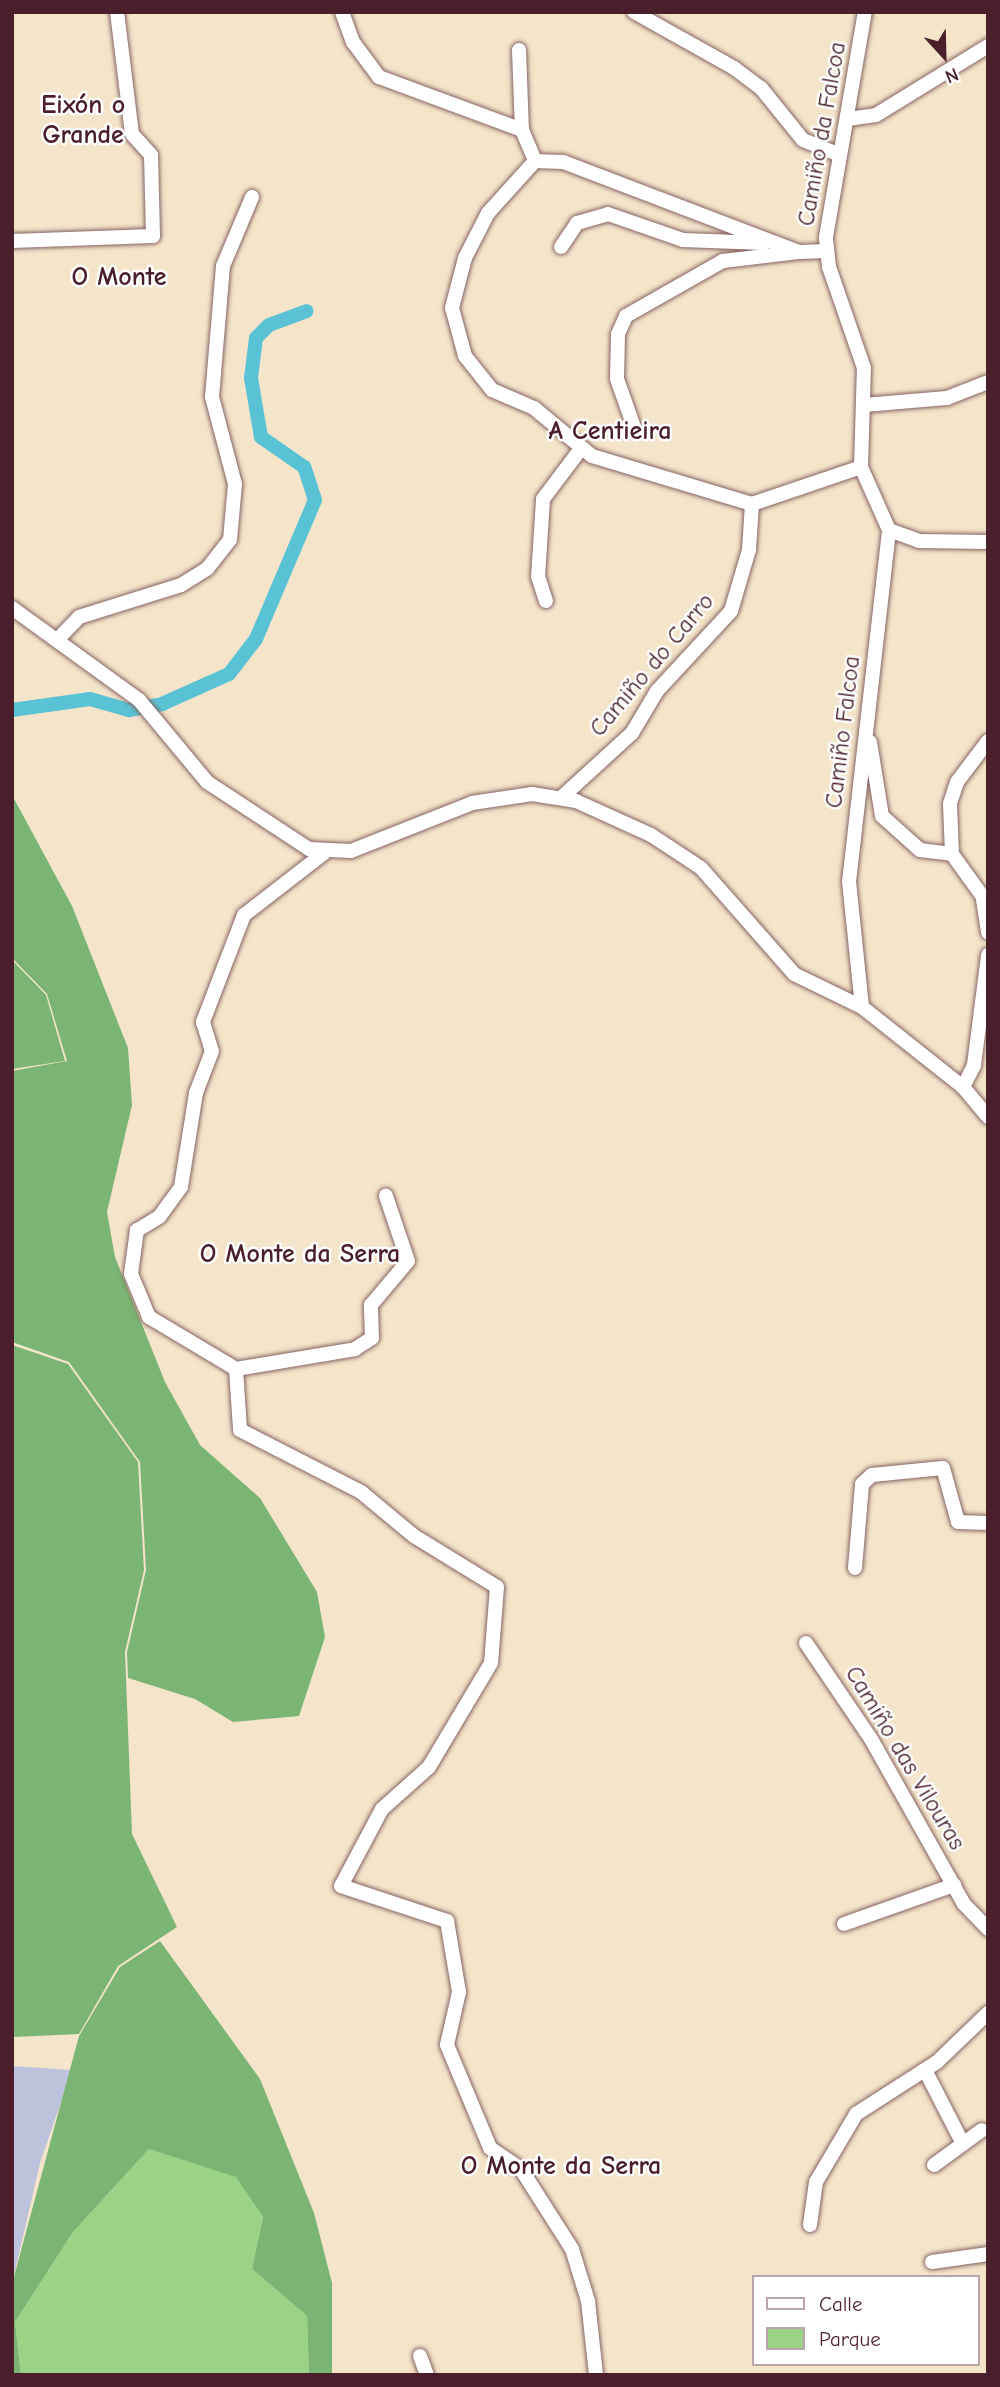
<!DOCTYPE html>
<html>
<head>
<meta charset="utf-8">
<style>
  body { margin:0 }
  #map { position:relative; width:1000px; height:2387px; overflow:hidden; background:#f4e4ca; font-family:"Comic Neue",sans-serif }
  div>[style] { position:absolute }
  .industrial>* { inset:0; background:#bec3dd }
  .green>* { inset:0; background:#9ad386 }
  .forest>* { inset:0; background:#7bb573 }
  .canal>* { height:14px; margin:-7px; padding:0 7px; transform-origin:7px; border-radius:7px; background:#59c3d5 }
  .roads { filter:drop-shadow(0 0 2px #866463) drop-shadow(0 0 2px #866463) }
  .street>* { height:14px; margin:-7px; padding:0 7px; transform-origin:7px; border-radius:7px; background:#fff }
  span { translate:-50% -50%; white-space:nowrap; text-align:center; line-height:1.15; -webkit-text-stroke:5px #fff; paint-order:stroke }
  .street-label { font-size:24px; color:#4a1f2b }
  .neighbourhood-label { font-size:26px; color:#4a1f2b; font-weight:700 }
  .frame { position:absolute; inset:0; border:14px solid #4a1f2b; pointer-events:none }
  .legend { position:absolute; left:752px; top:2275px; width:228px; height:91px; box-sizing:border-box; background:#fff; border:2px solid #b7a5aa; margin:0; padding:9px 12px; list-style:none; font-size:21px; color:#4a1f2b }
  .legend li { display:flex; align-items:center; gap:14px; height:35px }
  .legend b { width:35px; border:2px solid #b7a5aa }
  .north { position:absolute; left:909px; top:21px; width:70px; height:70px; -webkit-text-stroke:5px #fff; paint-order:stroke; rotate:158deg; font-size:19px; font-weight:700; line-height:28px; text-align:center; color:#4a1f2b }
  .north::after { content:''; display:block; margin:auto; width:24px; height:32px; background:#4a1f2b; clip-path:polygon(50% 0,100% 100%,50% 72%,0 100%) }
</style>
</head>
<body>
<div id="map">
  <div class="industrial">
    <div style="clip-path:polygon(12px 2066px,72px 2070px,40px 2163px,12px 2284px)"></div>
  </div>
  <div class="green">
    <div style="clip-path:polygon(149px 2149px,236px 2176px,263px 2217px,252px 2269px,307px 2316px,309px 2375px,21px 2375px,15px 2322px,73px 2232px)"></div>
  </div>
  <div class="forest">
    <div style="clip-path:polygon(12px 795px,72px 906px,128px 1048px,132px 1105px,107px 1212px,115px 1257px,165px 1382px,200px 1445px,260px 1498px,317px 1592px,325px 1637px,299px 1716px,233px 1722px,195px 1699px,128px 1678px,127px 1652px,146px 1570px,140px 1462px,69px 1362px,12px 1342px,12px 1071px,67px 1061px,47px 994px,12px 958px)"></div>
    <div style="clip-path:polygon(12px 960px,46px 995px,65px 1061px,12px 1069px)"></div>
    <div style="clip-path:polygon(12px 1345px,68px 1364px,138px 1462px,144px 1570px,125px 1652px,132px 1834px,177px 1927px,118px 1966px,79px 2034px,12px 2037px)"></div>
    <div style="clip-path:polygon(160px 1941px,260px 2079px,314px 2213px,332px 2283px,332px 2375px,309px 2375px,307px 2316px,252px 2269px,263px 2217px,236px 2177px,149px 2149px,73px 2232px,15px 2322px,21px 2375px,12px 2375px,12px 2284px,79px 2036px,120px 1967px)"></div>
  </div>
  <div class="canal">
    <div style="left:12px;top:710px;width:79px;rotate:-8deg"></div>
    <div style="left:90px;top:699px;width:41px;rotate:15.8deg"></div>
    <div style="left:129px;top:710px;width:34px;rotate:-10deg"></div>
    <div style="left:162px;top:704px;width:73px;rotate:-24.1deg"></div>
    <div style="left:229px;top:674px;width:44px;rotate:-52.4deg"></div>
    <div style="left:256px;top:639px;width:151px;rotate:-67deg"></div>
    <div style="left:315px;top:500px;width:35px;rotate:-108deg"></div>
    <div style="left:304px;top:467px;width:52px;rotate:-145.1deg"></div>
    <div style="left:261px;top:437px;width:60px;rotate:-99.6deg"></div>
    <div style="left:251px;top:378px;width:40px;rotate:-82.9deg"></div>
    <div style="left:256px;top:338px;width:18px;rotate:-45deg"></div>
    <div style="left:269px;top:325px;width:40px;rotate:-20.2deg"></div>
  </div>
  <div class="roads">
    <div class="street">
      <div style="left:342px;top:12px;width:32px;rotate:70deg"></div>
      <div style="left:353px;top:42px;width:44px;rotate:53.4deg"></div>
      <div style="left:379px;top:77px;width:153px;rotate:20.3deg"></div>
      <div style="left:522px;top:130px;width:34px;rotate:67deg"></div>
      <div style="left:634px;top:12px;width:115px;rotate:29.2deg"></div>
      <div style="left:734px;top:68px;width:34px;rotate:37deg"></div>
      <div style="left:761px;top:88px;width:67px;rotate:51.1deg"></div>
      <div style="left:803px;top:140px;width:40px;rotate:22deg"></div>
      <div style="left:519px;top:50px;width:80px;rotate:87.9deg"></div>
      <div style="left:848px;top:119px;width:28px;rotate:-8deg"></div>
      <div style="left:876px;top:115px;width:132px;rotate:-31.6deg"></div>
      <div style="left:12px;top:241px;width:141px;rotate:-2deg"></div>
      <div style="left:153px;top:236px;width:81px;rotate:-91.4deg"></div>
      <div style="left:151px;top:155px;width:28px;rotate:-132deg"></div>
      <div style="left:132px;top:134px;width:123px;rotate:-97deg"></div>
      <div style="left:561px;top:247px;width:29px;rotate:-56deg"></div>
      <div style="left:577px;top:223px;width:32px;rotate:-16deg"></div>
      <div style="left:608px;top:214px;width:79px;rotate:19.1deg"></div>
      <div style="left:683px;top:240px;width:81px;rotate:2.1deg"></div>
      <div style="left:827px;top:251px;width:28px;rotate:178deg"></div>
      <div style="left:799px;top:252px;width:253px;rotate:-159.1deg"></div>
      <div style="left:563px;top:162px;width:28px;rotate:-178deg"></div>
      <div style="left:535px;top:161px;width:70px;rotate:132.1deg"></div>
      <div style="left:488px;top:213px;width:51px;rotate:117.1deg"></div>
      <div style="left:465px;top:258px;width:52px;rotate:104.6deg"></div>
      <div style="left:452px;top:308px;width:50px;rotate:74.8deg"></div>
      <div style="left:465px;top:356px;width:43px;rotate:51.5deg"></div>
      <div style="left:492px;top:390px;width:46px;rotate:23.2deg"></div>
      <div style="left:534px;top:408px;width:75px;rotate:39.6deg"></div>
      <div style="left:592px;top:456px;width:167px;rotate:16.7deg"></div>
      <div style="left:752px;top:504px;width:115px;rotate:-18.7deg"></div>
      <div style="left:864px;top:405px;width:83px;rotate:-4.8deg"></div>
      <div style="left:947px;top:398px;width:44px;rotate:-21.3deg"></div>
      <div style="left:634px;top:427px;width:51px;rotate:-109.5deg"></div>
      <div style="left:617px;top:379px;width:45px;rotate:-88.7deg"></div>
      <div style="left:618px;top:334px;width:20px;rotate:-66deg"></div>
      <div style="left:626px;top:316px;width:112px;rotate:-29.6deg"></div>
      <div style="left:723px;top:261px;width:76px;rotate:-6.8deg"></div>
      <div style="left:889px;top:530px;width:32px;rotate:20deg"></div>
      <div style="left:919px;top:541px;width:69px;rotate:0.8deg"></div>
      <div style="left:546px;top:601px;width:25px;rotate:-108deg"></div>
      <div style="left:538px;top:577px;width:78px;rotate:-86.3deg"></div>
      <div style="left:543px;top:499px;width:61px;rotate:-52.9deg"></div>
      <div style="left:12px;top:608px;width:157px;rotate:35.9deg"></div>
      <div style="left:139px;top:700px;width:107px;rotate:50.3deg"></div>
      <div style="left:207px;top:782px;width:122px;rotate:33.3deg"></div>
      <div style="left:309px;top:849px;width:42px;rotate:2.7deg"></div>
      <div style="left:351px;top:851px;width:130px;rotate:-21.6deg"></div>
      <div style="left:472px;top:803px;width:61px;rotate:-8.5deg"></div>
      <div style="left:532px;top:794px;width:45px;rotate:9deg"></div>
      <div style="left:576px;top:801px;width:82px;rotate:24.4deg"></div>
      <div style="left:651px;top:835px;width:60px;rotate:33.4deg"></div>
      <div style="left:701px;top:868px;width:141px;rotate:48.7deg"></div>
      <div style="left:794px;top:974px;width:76px;rotate:25.9deg"></div>
      <div style="left:862px;top:1007px;width:129px;rotate:38.4deg"></div>
      <div style="left:963px;top:1087px;width:39px;rotate:50deg"></div>
      <div style="left:58px;top:639px;width:30px;rotate:-46deg"></div>
      <div style="left:79px;top:617px;width:107px;rotate:-17.4deg"></div>
      <div style="left:181px;top:585px;width:31px;rotate:-32deg"></div>
      <div style="left:207px;top:569px;width:37px;rotate:-52deg"></div>
      <div style="left:230px;top:540px;width:56px;rotate:-84.9deg"></div>
      <div style="left:235px;top:484px;width:90px;rotate:-104.8deg"></div>
      <div style="left:212px;top:397px;width:131px;rotate:-85.2deg"></div>
      <div style="left:223px;top:266px;width:75px;rotate:-67.2deg"></div>
      <div style="left:988px;top:741px;width:51px;rotate:127.1deg"></div>
      <div style="left:957px;top:782px;width:23px;rotate:108deg"></div>
      <div style="left:950px;top:804px;width:50px;rotate:87.7deg"></div>
      <div style="left:952px;top:854px;width:62px;rotate:54.2deg"></div>
      <div style="left:870px;top:742px;width:75px;rotate:80.8deg"></div>
      <div style="left:882px;top:816px;width:51px;rotate:41.8deg"></div>
      <div style="left:920px;top:850px;width:32px;rotate:7deg"></div>
      <div style="left:562px;top:797px;width:95px;rotate:-42.4deg"></div>
      <div style="left:632px;top:733px;width:49px;rotate:-59.2deg"></div>
      <div style="left:657px;top:691px;width:109px;rotate:-47.2deg"></div>
      <div style="left:731px;top:611px;width:64px;rotate:-73.6deg"></div>
      <div style="left:749px;top:550px;width:46px;rotate:-86.3deg"></div>
      <div style="left:324px;top:853px;width:101px;rotate:142.2deg"></div>
      <div style="left:244px;top:915px;width:115px;rotate:111deg"></div>
      <div style="left:203px;top:1022px;width:30px;rotate:73deg"></div>
      <div style="left:212px;top:1051px;width:45px;rotate:110.9deg"></div>
      <div style="left:196px;top:1093px;width:95px;rotate:99.1deg"></div>
      <div style="left:181px;top:1187px;width:37px;rotate:126deg"></div>
      <div style="left:159px;top:1217px;width:26px;rotate:149deg"></div>
      <div style="left:137px;top:1230px;width:44px;rotate:97.8deg"></div>
      <div style="left:131px;top:1274px;width:47px;rotate:67.3deg"></div>
      <div style="left:149px;top:1317px;width:101px;rotate:30.9deg"></div>
      <div style="left:236px;top:1369px;width:61px;rotate:86.2deg"></div>
      <div style="left:240px;top:1430px;width:136px;rotate:27.1deg"></div>
      <div style="left:361px;top:1492px;width:69px;rotate:39.7deg"></div>
      <div style="left:414px;top:1536px;width:97px;rotate:31.6deg"></div>
      <div style="left:497px;top:1587px;width:76px;rotate:94.5deg"></div>
      <div style="left:491px;top:1663px;width:121px;rotate:120.8deg"></div>
      <div style="left:429px;top:1767px;width:63px;rotate:138.2deg"></div>
      <div style="left:382px;top:1809px;width:87px;rotate:118deg"></div>
      <div style="left:341px;top:1886px;width:112px;rotate:18.3deg"></div>
      <div style="left:447px;top:1921px;width:72px;rotate:80.4deg"></div>
      <div style="left:459px;top:1992px;width:54px;rotate:102.8deg"></div>
      <div style="left:447px;top:2045px;width:112px;rotate:67.3deg"></div>
      <div style="left:490px;top:2148px;width:37px;rotate:34deg"></div>
      <div style="left:521px;top:2169px;width:95px;rotate:57.5deg"></div>
      <div style="left:572px;top:2249px;width:54px;rotate:72.9deg"></div>
      <div style="left:588px;top:2301px;width:74px;rotate:83.8deg"></div>
      <div style="left:983px;top:900px;width:33px;rotate:81deg"></div>
      <div style="left:862px;top:1007px;width:126px;rotate:-95.9deg"></div>
      <div style="left:849px;top:882px;width:354px;rotate:-83.5deg"></div>
      <div style="left:889px;top:530px;width:69px;rotate:-114deg"></div>
      <div style="left:861px;top:467px;width:99px;rotate:-88.3deg"></div>
      <div style="left:864px;top:368px;width:107px;rotate:-109.1deg"></div>
      <div style="left:829px;top:267px;width:30px;rotate:-96deg"></div>
      <div style="left:826px;top:237px;width:228px;rotate:-80.2deg"></div>
      <div style="left:963px;top:1087px;width:25px;rotate:-63deg"></div>
      <div style="left:974px;top:1065px;width:111px;rotate:-82.7deg"></div>
      <div style="left:236px;top:1369px;width:121px;rotate:-9.5deg"></div>
      <div style="left:355px;top:1349px;width:20px;rotate:-33deg"></div>
      <div style="left:372px;top:1338px;width:33px;rotate:-92deg"></div>
      <div style="left:371px;top:1305px;width:57px;rotate:-49.9deg"></div>
      <div style="left:408px;top:1261px;width:69px;rotate:-108.7deg"></div>
      <div style="left:855px;top:1568px;width:84px;rotate:-85.2deg"></div>
      <div style="left:862px;top:1484px;width:13px;rotate:-42deg"></div>
      <div style="left:872px;top:1475px;width:71px;rotate:-5.6deg"></div>
      <div style="left:943px;top:1468px;width:56px;rotate:74.5deg"></div>
      <div style="left:958px;top:1522px;width:30px;rotate:2deg"></div>
      <div style="left:806px;top:1643px;width:116px;rotate:55.9deg"></div>
      <div style="left:871px;top:1739px;width:189px;rotate:60.6deg"></div>
      <div style="left:964px;top:1904px;width:35px;rotate:46deg"></div>
      <div style="left:844px;top:1924px;width:117px;rotate:-19.5deg"></div>
      <div style="left:925px;top:2070px;width:81px;rotate:62.8deg"></div>
      <div style="left:934px;top:2165px;width:59px;rotate:-36.1deg"></div>
      <div style="left:810px;top:2225px;width:43px;rotate:-82.1deg"></div>
      <div style="left:816px;top:2182px;width:79px;rotate:-59.5deg"></div>
      <div style="left:856px;top:2114px;width:96px;rotate:-32.7deg"></div>
      <div style="left:937px;top:2062px;width:71px;rotate:-43.9deg"></div>
      <div style="left:932px;top:2262px;width:57px;rotate:-8.1deg"></div>
      <div style="left:420px;top:2356px;width:20px;rotate:70deg"></div>
    </div>
  </div>
  <div class="street-label">
    <span style="left:822px;top:134px;rotate:-80deg">Camiño da Falcoa</span>
    <span style="left:652px;top:665px;rotate:-50deg">Camiño do Carro</span>
    <span style="left:843px;top:732px;rotate:-83deg">Camiño Falcoa</span>
    <span style="left:905px;top:1758px;rotate:59deg">Camiño das Vilouras</span>
  </div>
  <div class="neighbourhood-label">
    <span style="left:83px;top:121px">Eixón o<br>Grande</span>
    <span style="left:119px;top:278px">O Monte</span>
    <span style="left:610px;top:432px">A Centieira</span>
    <span style="left:300px;top:1255px">O Monte da Serra</span>
    <span style="left:561px;top:2167px">O Monte da Serra</span>
  </div>
  <div class="frame"></div>
  <ul class="legend">
  <li><b style="height:9px;background:#fff"></b>Calle</li>
  <li><b style="height:19px;background:#9ad386"></b>Parque</li>
  </ul>
  <div class="north">N</div>
</div>
</body>
</html>
